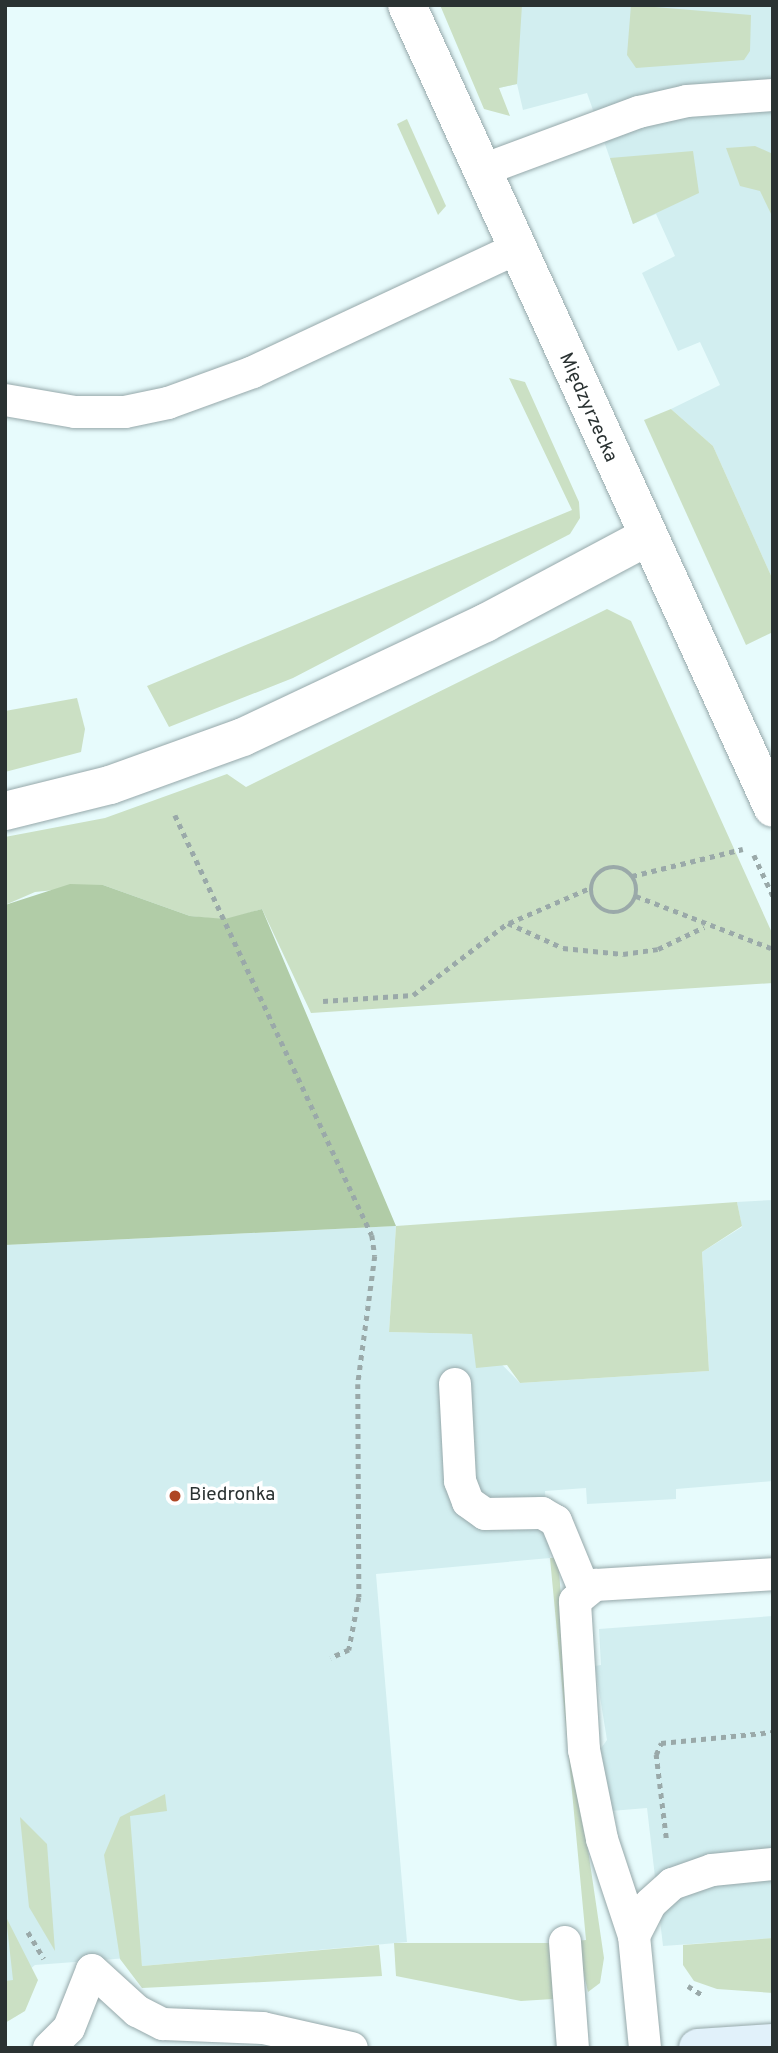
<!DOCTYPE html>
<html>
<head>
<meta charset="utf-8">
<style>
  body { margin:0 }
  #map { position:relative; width:778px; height:2053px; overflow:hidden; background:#e7fbfc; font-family:Overpass,sans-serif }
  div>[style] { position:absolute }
  .built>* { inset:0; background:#d2eef0 }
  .green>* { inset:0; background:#cbe0c4 }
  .forest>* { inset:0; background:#b1cca7 }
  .path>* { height:4.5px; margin-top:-2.25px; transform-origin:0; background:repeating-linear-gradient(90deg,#9aa9a9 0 5px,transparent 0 10px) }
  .path>.ring { margin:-2.25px; padding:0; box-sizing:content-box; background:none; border:4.5px solid #9aa9a9; border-radius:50% }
  .roads { filter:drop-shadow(0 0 2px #96a8aa) drop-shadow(0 0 2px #96a8aa) }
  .lane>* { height:32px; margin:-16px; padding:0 16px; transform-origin:16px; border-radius:16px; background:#fff }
  .street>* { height:38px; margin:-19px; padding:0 19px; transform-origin:19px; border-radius:19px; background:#fff }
  .secondary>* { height:38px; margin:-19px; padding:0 19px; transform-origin:19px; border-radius:19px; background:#e1f1fa }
  .dots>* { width:19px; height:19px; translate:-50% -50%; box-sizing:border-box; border:4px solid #fff; border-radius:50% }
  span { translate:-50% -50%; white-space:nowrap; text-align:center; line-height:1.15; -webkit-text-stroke:7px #fff; paint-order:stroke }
  .street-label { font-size:19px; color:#2a3232 }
  .poi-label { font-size:19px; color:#2a3232 }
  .left { translate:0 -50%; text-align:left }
  .frame { position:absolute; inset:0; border:7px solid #2a3232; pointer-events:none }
</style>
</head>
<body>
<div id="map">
  <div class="built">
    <div style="clip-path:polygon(470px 5px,773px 5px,773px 580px,713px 446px,671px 409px,720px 385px,700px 342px,678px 351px,642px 273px,675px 256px,656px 214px,633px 224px,587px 93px,523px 110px,517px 84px,499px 88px)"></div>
    <div style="clip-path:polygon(773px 1200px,773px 1481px,676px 1489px,676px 1499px,587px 1504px,586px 1488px,545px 1491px,550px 1558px,376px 1574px,407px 1942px,142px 1966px,141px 1957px,35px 1965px,5px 1990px,5px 1245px,396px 1226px,389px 1332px,472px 1334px,520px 1383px,709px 1371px,702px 1252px,742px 1227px,737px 1202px)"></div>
    <div style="clip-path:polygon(773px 1616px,773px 1938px,663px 1946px,647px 1808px,611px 1811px,599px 1751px,607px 1740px,595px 1666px,601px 1665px,599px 1629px)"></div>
  </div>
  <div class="green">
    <div style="clip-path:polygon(440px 5px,522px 5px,517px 84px,499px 88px,510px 116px,484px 109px)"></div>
    <div style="clip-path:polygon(631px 5px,751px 15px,750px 51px,744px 60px,636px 68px,627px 55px)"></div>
    <div style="clip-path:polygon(407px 119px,446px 206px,438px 215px,397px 124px)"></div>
    <div style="clip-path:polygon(755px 146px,773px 154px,773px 218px,760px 191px,740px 186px,726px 148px)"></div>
    <div style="clip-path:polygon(693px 151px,699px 193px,633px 224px,610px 158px)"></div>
    <div style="clip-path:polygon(509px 378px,525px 382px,579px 502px,580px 518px,570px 534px,293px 678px,169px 727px,147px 686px,572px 510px)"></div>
    <div style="clip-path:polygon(671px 409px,713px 446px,773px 580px,773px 632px,746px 645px,644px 420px)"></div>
    <div style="clip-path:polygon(607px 609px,631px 621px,773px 935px,773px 983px,311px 1013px,262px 909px,225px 920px,190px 916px,103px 885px,35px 892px,5px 905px,5px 837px,105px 818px,227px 774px,246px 787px)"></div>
    <div style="clip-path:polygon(77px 698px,85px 729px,81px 752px,5px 772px,5px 711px)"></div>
    <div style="clip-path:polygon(737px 1202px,742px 1226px,702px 1252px,709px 1371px,520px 1383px,507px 1365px,476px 1368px,472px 1334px,389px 1332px,396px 1226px)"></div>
    <div style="clip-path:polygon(550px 1558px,558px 1558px,572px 1741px,604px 1958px,600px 1983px,588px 1992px,576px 1941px,586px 1940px)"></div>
    <div style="clip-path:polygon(165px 1794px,167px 1811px,130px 1816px,142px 1966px,379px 1945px,382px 1976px,142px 1988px,120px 1959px,104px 1855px,120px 1817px)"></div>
    <div style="clip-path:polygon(20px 1817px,47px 1844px,55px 1951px,29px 1907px)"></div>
    <div style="clip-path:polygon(6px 1917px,38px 1980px,25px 2011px,5px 2023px,5px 1981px,13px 1980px)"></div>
    <div style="clip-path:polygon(773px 1938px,773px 1993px,717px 1989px,694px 1981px,683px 1965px,683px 1945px)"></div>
    <div style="clip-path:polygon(394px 1943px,550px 1943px,553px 1999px,521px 2001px,396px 1976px)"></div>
  </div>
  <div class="forest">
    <div style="clip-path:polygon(70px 884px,103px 885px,190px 916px,225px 919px,262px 909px,396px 1226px,5px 1245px,5px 905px)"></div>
  </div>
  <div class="path">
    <div style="left:175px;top:815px;width:464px;rotate:64.9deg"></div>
    <div style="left:372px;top:1235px;width:21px;rotate:82deg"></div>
    <div style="left:375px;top:1256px;width:129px;rotate:97.6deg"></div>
    <div style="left:358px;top:1384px;width:213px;rotate:89.7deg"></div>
    <div style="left:359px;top:1597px;width:54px;rotate:100.7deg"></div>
    <div style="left:349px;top:1650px;width:20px;rotate:156deg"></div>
    <div style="left:754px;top:855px;width:45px;rotate:65.1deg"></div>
    <div class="ring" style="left:591px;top:867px;width:41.5px;height:41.5px"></div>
    <div style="left:632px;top:876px;width:114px;rotate:-13.7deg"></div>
    <div style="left:636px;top:896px;width:147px;rotate:21.1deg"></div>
    <div style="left:509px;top:923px;width:88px;rotate:-23.4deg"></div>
    <div style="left:323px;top:1001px;width:90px;rotate:-3.8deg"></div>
    <div style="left:413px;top:995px;width:119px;rotate:-37.2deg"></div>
    <div style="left:508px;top:923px;width:60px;rotate:24.4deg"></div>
    <div style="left:563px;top:948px;width:60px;rotate:5.7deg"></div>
    <div style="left:623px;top:954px;width:35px;rotate:-8deg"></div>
    <div style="left:658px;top:949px;width:51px;rotate:-25.6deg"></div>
    <div style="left:666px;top:1838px;width:84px;rotate:-96.9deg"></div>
    <div style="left:656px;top:1755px;width:13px;rotate:-67deg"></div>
    <div style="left:661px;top:1743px;width:113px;rotate:-5.6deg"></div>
    <div style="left:28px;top:1932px;width:31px;rotate:59deg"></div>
    <div style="left:688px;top:1986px;width:19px;rotate:32deg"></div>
  </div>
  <div class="roads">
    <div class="lane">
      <div style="left:480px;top:171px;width:170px;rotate:-20.4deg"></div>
      <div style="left:639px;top:112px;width:49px;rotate:-12.9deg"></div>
      <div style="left:687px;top:101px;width:86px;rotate:-4deg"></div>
      <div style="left:5px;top:400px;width:71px;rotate:9.7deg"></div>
      <div style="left:75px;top:412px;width:50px"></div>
      <div style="left:125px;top:412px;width:44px;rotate:-11.8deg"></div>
      <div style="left:168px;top:403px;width:90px;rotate:-20deg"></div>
      <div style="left:253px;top:372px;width:289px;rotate:-25.1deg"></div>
      <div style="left:455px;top:1384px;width:97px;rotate:87deg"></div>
      <div style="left:460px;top:1481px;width:22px;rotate:69deg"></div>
      <div style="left:468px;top:1502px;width:21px;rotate:35deg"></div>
      <div style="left:485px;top:1514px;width:57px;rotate:-1deg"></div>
      <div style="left:542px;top:1513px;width:16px;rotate:30deg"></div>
      <div style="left:556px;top:1521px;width:74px;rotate:67.6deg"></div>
      <div style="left:634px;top:1936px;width:36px;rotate:-63deg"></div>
      <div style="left:650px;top:1904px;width:30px;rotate:-42deg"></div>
      <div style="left:672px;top:1884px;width:42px;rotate:-19.3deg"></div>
      <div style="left:712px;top:1870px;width:61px;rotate:-5.6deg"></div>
      <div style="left:565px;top:1942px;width:106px;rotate:85.7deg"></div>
      <div style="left:92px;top:1970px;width:61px;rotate:42.3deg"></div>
      <div style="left:137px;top:2011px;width:29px;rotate:27deg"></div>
      <div style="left:163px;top:2024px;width:100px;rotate:2.3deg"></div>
      <div style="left:263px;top:2028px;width:91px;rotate:12.7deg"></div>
      <div style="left:49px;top:2048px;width:28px;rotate:-45deg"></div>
      <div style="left:69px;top:2028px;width:62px;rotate:-68.4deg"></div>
      <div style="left:645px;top:2048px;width:113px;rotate:-95.6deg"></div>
      <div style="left:634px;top:1936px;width:102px;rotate:-108.3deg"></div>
      <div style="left:602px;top:1839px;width:91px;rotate:-101.4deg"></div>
      <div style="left:584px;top:1750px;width:149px;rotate:-93.5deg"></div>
      <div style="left:575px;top:1601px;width:26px;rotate:-39deg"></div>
      <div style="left:595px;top:1585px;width:178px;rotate:-3.5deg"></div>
    </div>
    <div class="street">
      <div style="left:407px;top:5px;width:882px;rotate:65.5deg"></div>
      <div style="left:5px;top:811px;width:108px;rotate:-13.9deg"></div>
      <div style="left:110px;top:785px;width:141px;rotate:-19.8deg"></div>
      <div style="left:243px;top:737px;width:268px;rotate:-25.2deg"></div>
      <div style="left:485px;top:623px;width:181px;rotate:-28deg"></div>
    </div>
    <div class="secondary">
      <div style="left:698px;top:2048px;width:75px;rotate:-3.8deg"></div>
    </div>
  </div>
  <div class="dots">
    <div style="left:175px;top:1496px;background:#ae4725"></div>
  </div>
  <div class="street-label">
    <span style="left:587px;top:408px;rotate:66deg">Międzyrzecka</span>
  </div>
  <div class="poi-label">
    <span class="left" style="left:189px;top:1496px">Biedronka</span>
  </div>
  <div class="frame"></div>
</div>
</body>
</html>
